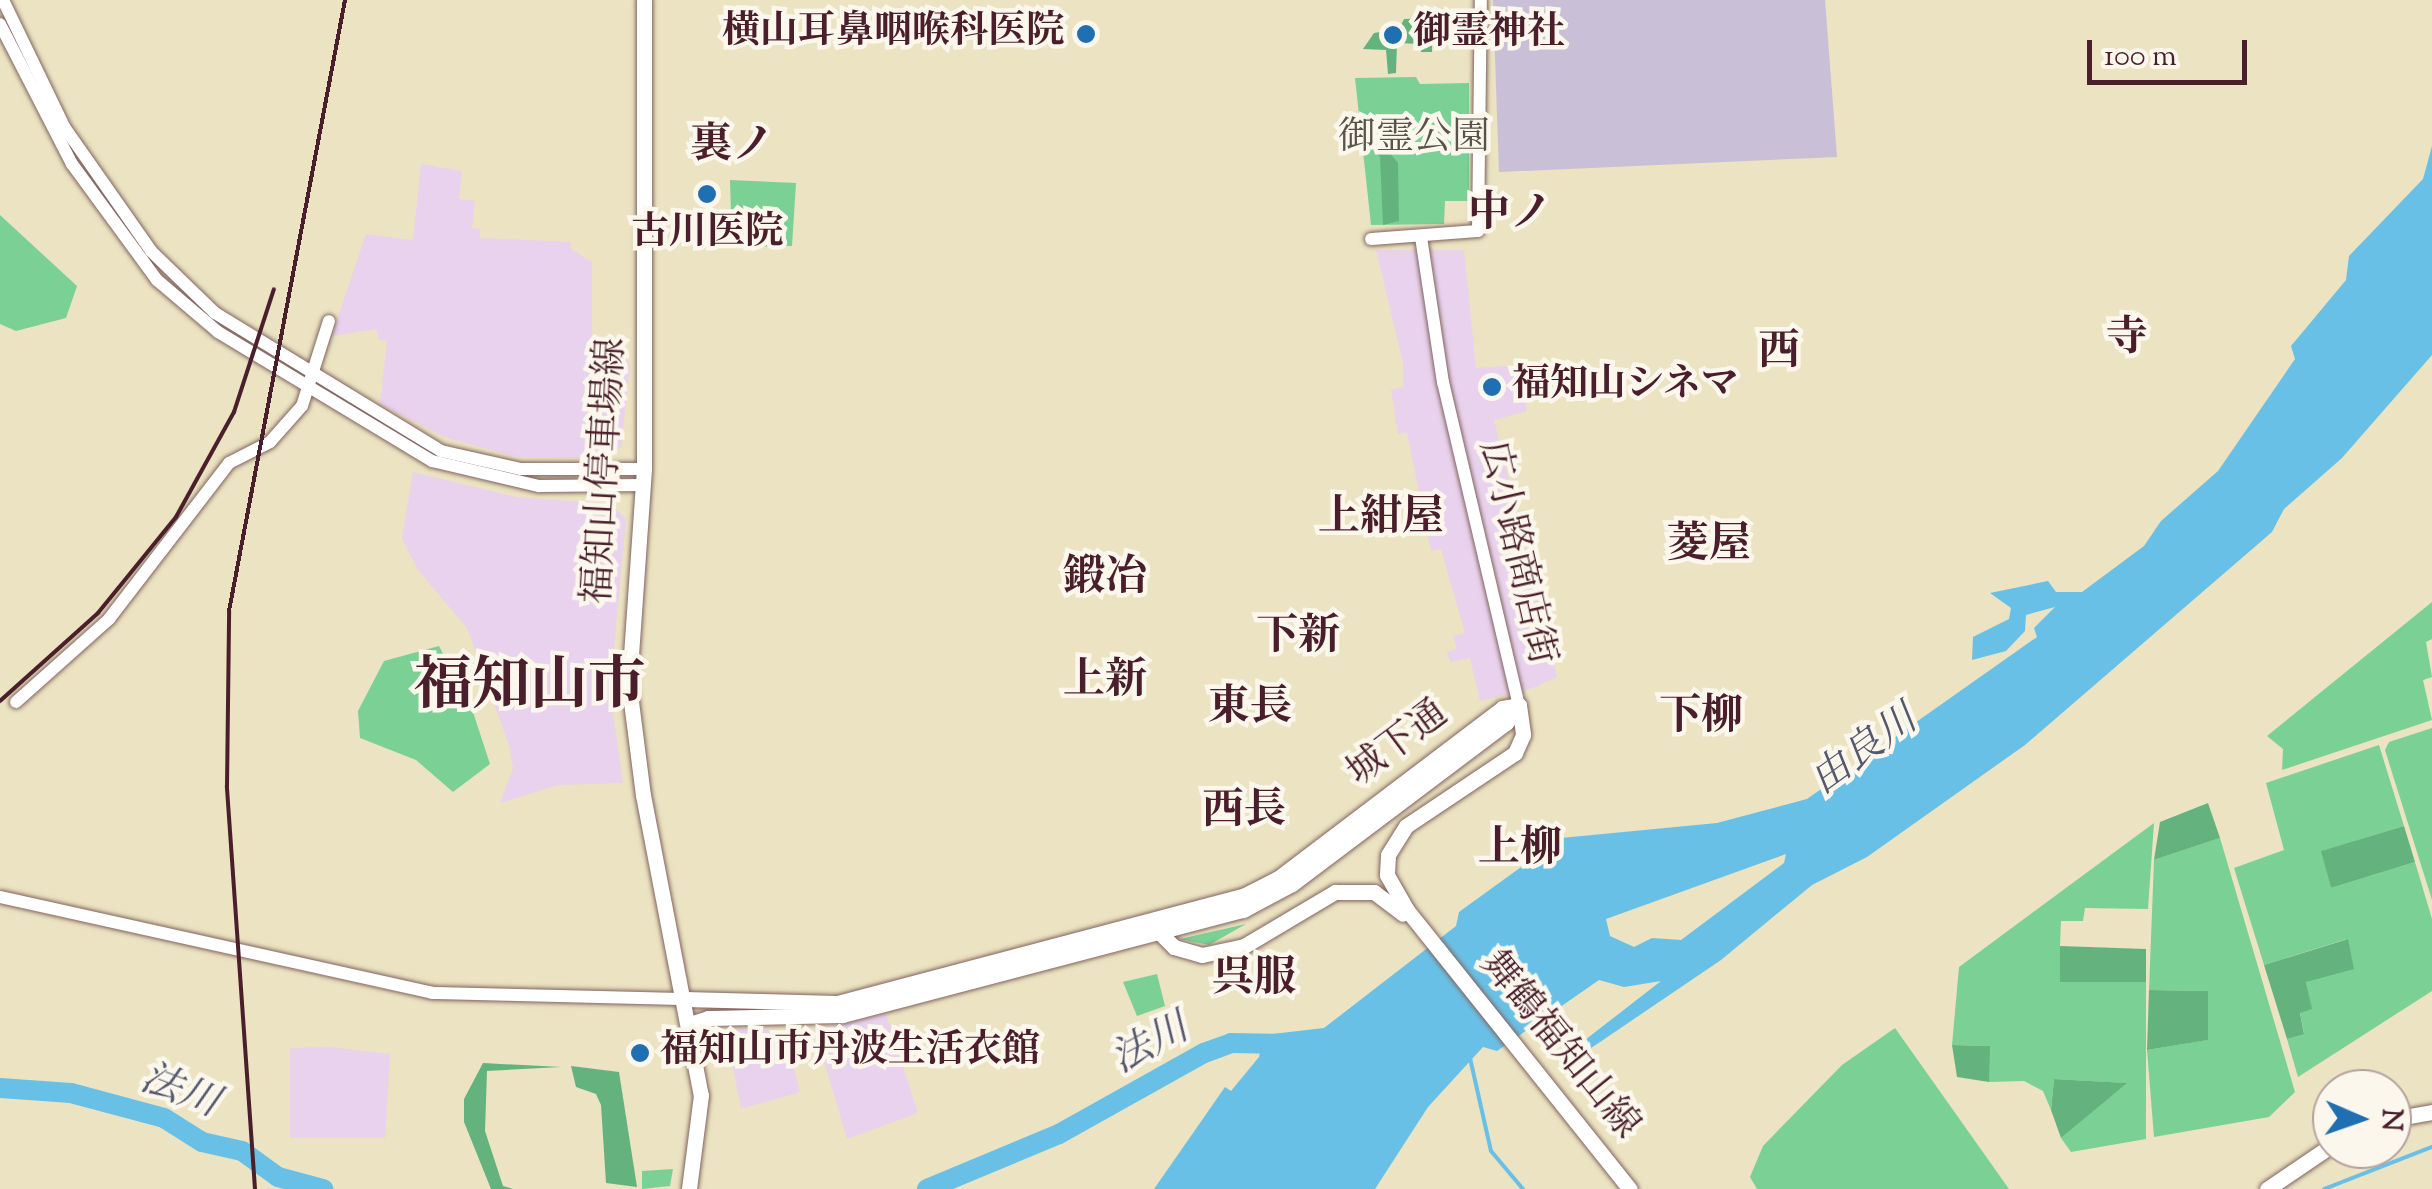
<!DOCTYPE html>
<html>
<head>
<meta charset="utf-8">
<style>
  body { margin:0 }
  #map { position:relative; width:2432px; height:1189px; overflow:hidden; background:#ebe3c1; font-family:"Sorts Mill Goudy","Noto Serif JP",serif }
  div>[style] { position:absolute }
  .built>* { inset:0; background:#e9d2ed }
  .industrial>* { inset:0; background:#c9bfd7 }
  .green>* { inset:0; background:#7bd195 }
  .forest>* { inset:0; background:#64b37e }
  .water>* { inset:0; background:#69c0e6 }
  .stream>* { height:4px; margin:-2px; padding:0 2px; transform-origin:2px; border-radius:2px; background:#69c0e6 }
  .river>* { height:20px; margin:-10px; padding:0 10px; transform-origin:10px; border-radius:10px; background:#69c0e6 }
  .roads { filter:drop-shadow(0 0 2px #826460) drop-shadow(0 0 2px #826460) }
  .minor>* { height:12px; margin:-6px; padding:0 6px; transform-origin:6px; border-radius:6px; background:#fff }
  .major>* { height:15px; margin:-7.5px; padding:0 7.5px; transform-origin:7.5px; border-radius:7.5px; background:#fff }
  .rail>* { height:4px; margin:-2px; padding:0 2px; transform-origin:2px; border-radius:2px; background:#4a1f2b }
  .dots>* { width:28px; height:28px; translate:-50% -50%; box-sizing:border-box; border:5px solid #fbf7ec; border-radius:50% }
  span { translate:-50% -50%; white-space:nowrap; text-align:center; line-height:1.15; -webkit-text-stroke:9px #fbf7ec; paint-order:stroke }
  .poi-label { font-size:38px; color:#4a1f2b; font-weight:700 }
  .right { translate:-100% -50%; text-align:right }
  .left { translate:0 -50%; text-align:left }
  .park-label { font-size:38px; color:#59544b }
  .street-label { font-size:38px; color:#4a1f2b }
  .water-label { font-size:40px; color:#55576c; font-style:italic }
  .quarter-label { font-size:42px; color:#4a1f2b; font-weight:700 }
  .town-label { font-size:58px; color:#4a1f2b; font-weight:700 }
  .north { position:absolute; left:2312px; top:1069px; width:100px; height:100px; box-sizing:border-box; background:#fbf7ec; border:2px solid #b4a19f; border-radius:50%; rotate:92deg; font-size:28px; font-weight:700; line-height:40px; text-align:center; color:#4a1f2b }
  .north::after { content:''; display:block; margin:auto; width:35px; height:45px; background:#1f6fb2; clip-path:polygon(50% 0,100% 100%,50% 72%,0 100%) }
  .scale { position:absolute; left:2087px; top:40px; width:160px; height:45px; box-sizing:border-box; border:5px solid #4a1f2b; border-top:0; padding-left:12px; font-size:30px; line-height:35px; white-space:nowrap; color:#4a1f2b; -webkit-text-stroke:8px #fbf7ec; paint-order:stroke }
</style>
</head>
<body>
<div id="map">
  <div class="built">
    <div style="clip-path:polygon(421px 164px,462px 171px,459px 199px,475px 201px,472px 228px,480px 229px,480px 238px,571px 242px,571px 249px,592px 262px,592px 346px,619px 346px,630px 365px,621px 448px,598px 449px,597px 458px,516px 457px,447px 438px,380px 404px,387px 341px,379px 340px,376px 329px,333px 336px,334px 329px,366px 234px,413px 240px)"></div>
    <div style="clip-path:polygon(1376px 250px,1464px 250px,1476px 368px,1522px 365px,1527px 411px,1494px 420px,1557px 677px,1533px 688px,1480px 701px,1470px 658px,1450px 662px,1447px 652px,1457px 649px,1453px 636px,1465px 633px,1441px 549px,1431px 551px,1407px 433px,1398px 434px,1391px 390px,1404px 387px,1403px 363px)"></div>
    <div style="clip-path:polygon(413px 472px,516px 497px,610px 504px,626px 519px,610px 692px,623px 783px,559px 785px,500px 803px,513px 769px,510px 748px,467px 628px,418px 570px,402px 539px)"></div>
    <div style="clip-path:polygon(886px 1014px,918px 1113px,847px 1139px,815px 1030px)"></div>
    <div style="clip-path:polygon(740px 1028px,784px 1031px,800px 1092px,741px 1109px,726px 1031px)"></div>
    <div style="clip-path:polygon(329px 1047px,390px 1054px,385px 1138px,290px 1138px,290px 1048px)"></div>
  </div>
  <div class="industrial">
    <div style="clip-path:polygon(1493px 0,1825px 0,1837px 157px,1499px 172px)"></div>
  </div>
  <div class="green">
    <div style="clip-path:polygon(1416px 77px,1420px 84px,1469px 83px,1469px 201px,1445px 201px,1444px 224px,1371px 225px,1355px 78px)"></div>
    <div style="clip-path:polygon(730px 180px,796px 183px,792px 246px,732px 247px)"></div>
    <div style="clip-path:polygon(0 215px,77px 286px,66px 318px,16px 331px,0 324px)"></div>
    <div style="clip-path:polygon(2432px 602px,2432px 639px,2426px 642px,2432px 677px,2423px 680px,2432px 720px,2282px 770px,2283px 749px,2267px 736px)"></div>
    <div style="clip-path:polygon(439px 646px,472px 709px,490px 764px,453px 792px,416px 760px,360px 738px,358px 711px,384px 661px)"></div>
    <div style="clip-path:polygon(2432px 728px,2432px 900px,2385px 750px,2389px 742px)"></div>
    <div style="clip-path:polygon(2379px 745px,2404px 826px,2322px 851px,2331px 888px,2415px 862px,2432px 919px,2432px 991px,2298px 1077px,2287px 1039px,2304px 1033px,2300px 1012px,2311px 1008px,2306px 982px,2347px 939px,2264px 965px,2234px 868px,2284px 850px,2266px 783px)"></div>
    <div style="clip-path:polygon(2154px 823px,2148px 909px,2085px 908px,2083px 921px,2061px 921px,2060px 946px,2061px 982px,2146px 982px,2146px 1139px,2071px 1152px,2061px 1138px,2125px 1083px,2054px 1079px,2051px 1110px,2043px 1091px,2024px 1081px,1989px 1082px,1989px 1046px,1952px 1045px,1959px 967px)"></div>
    <div style="clip-path:polygon(2220px 838px,2295px 1092px,2269px 1117px,2154px 1137px,2147px 1050px,2207px 1040px,2208px 991px,2149px 990px,2154px 860px)"></div>
    <div style="clip-path:polygon(1246px 924px,1209px 945px,1180px 939px)"></div>
    <div style="clip-path:polygon(1157px 974px,1165px 1006px,1137px 1016px,1123px 982px)"></div>
    <div style="clip-path:polygon(1895px 1028px,2009px 1189px,1757px 1189px,1750px 1177px,1763px 1146px,1842px 1065px)"></div>
    <div style="clip-path:polygon(673px 1169px,670px 1186px,642px 1189px,642px 1171px)"></div>
  </div>
  <div class="forest">
    <div style="clip-path:polygon(1432px 18px,1432px 52px,1421px 52px,1420px 44px,1397px 43px,1396px 73px,1388px 74px,1386px 50px,1363px 49px,1374px 33px,1399px 29px,1404px 19px)"></div>
    <div style="clip-path:polygon(1378px 124px,1389px 129px,1388px 151px,1398px 163px,1399px 221px,1383px 225px,1380px 157px,1366px 137px,1366px 126px)"></div>
    <div style="clip-path:polygon(2208px 803px,2220px 838px,2154px 860px,2160px 822px)"></div>
    <div style="clip-path:polygon(2404px 826px,2415px 862px,2331px 888px,2321px 851px)"></div>
    <div style="clip-path:polygon(2348px 939px,2354px 969px,2306px 982px,2312px 1009px,2300px 1013px,2304px 1034px,2287px 1039px,2264px 965px)"></div>
    <div style="clip-path:polygon(2060px 946px,2146px 949px,2146px 982px,2060px 982px)"></div>
    <div style="clip-path:polygon(2149px 990px,2208px 991px,2208px 1040px,2147px 1050px)"></div>
    <div style="clip-path:polygon(1952px 1045px,1990px 1046px,1989px 1082px,1957px 1077px)"></div>
    <div style="clip-path:polygon(483px 1063px,561px 1067px,487px 1071px,485px 1131px,503px 1186px,513px 1189px,491px 1189px,464px 1122px,464px 1099px)"></div>
    <div style="clip-path:polygon(571px 1066px,619px 1072px,637px 1187px,606px 1183px,601px 1105px,596px 1094px,576px 1087px)"></div>
    <div style="clip-path:polygon(2054px 1079px,2127px 1083px,2061px 1138px,2051px 1110px)"></div>
  </div>
  <div class="water">
    <div style="clip-path:polygon(evenodd,2432px 146px,2432px 355px,2342px 458px,2284px 509px,2272px 532px,2025px 745px,1867px 857px,1812px 885px,1721px 960px,1572px 1061px,1585px 1040px,1661px 981px,1624px 987px,1599px 980px,1497px 1051px,1483px 1047px,1428px 1107px,1375px 1189px,1154px 1189px,1225px 1087px,1231px 1091px,1259px 1057px,1264px 1035px,1324px 1028px,1456px 926px,1459px 912px,1561px 838px,1717px 823px,1807px 799px,2037px 637px,2034px 628px,2055px 607px,2026px 615px,2025px 631px,2006px 651px,1972px 660px,1973px 637px,2009px 619px,2011px 608px,1990px 593px,2048px 581px,2056px 592px,2082px 592px,2144px 546px,2161px 521px,2218px 471px,2295px 359px,2291px 346px,2346px 280px,2349px 256px,2423px 179px,2432px 146px,1786px 854px,1784px 863px,1681px 940px,1652px 938px,1634px 947px,1610px 936px,1606px 919px,1786px 854px)"></div>
  </div>
  <div class="stream">
    <div style="left:1470px;top:1058px;width:95px;rotate:77.3deg"></div>
    <div style="left:1491px;top:1151px;width:50px;rotate:49.9deg"></div>
    <div style="left:2324px;top:1189px;width:116px;rotate:-21.3deg"></div>
  </div>
  <div class="river">
    <div style="left:0;top:1088px;width:71px;rotate:4deg"></div>
    <div style="left:71px;top:1093px;width:96px;rotate:15deg"></div>
    <div style="left:164px;top:1118px;width:45px;rotate:32.3deg"></div>
    <div style="left:202px;top:1142px;width:41px;rotate:12.7deg"></div>
    <div style="left:242px;top:1151px;width:44px;rotate:35.8deg"></div>
    <div style="left:278px;top:1177px;width:47px;rotate:14.9deg"></div>
    <div style="left:927px;top:1189px;width:143px;rotate:-22.6deg"></div>
    <div style="left:1059px;top:1134px;width:166px;rotate:-29.2deg"></div>
    <div style="left:1204px;top:1053px;width:29px;rotate:-20deg"></div>
    <div style="left:1231px;top:1043px;width:57px;rotate:1deg"></div>
  </div>
  <div class="roads">
    <div class="minor">
      <div style="left:3px;top:0;width:142px;rotate:64.2deg"></div>
      <div style="left:65px;top:128px;width:150px;rotate:55deg"></div>
      <div style="left:151px;top:251px;width:89px;rotate:44.1deg"></div>
      <div style="left:215px;top:313px;width:265px;rotate:31.4deg"></div>
      <div style="left:441px;top:451px;width:82px;rotate:12.7deg"></div>
      <div style="left:521px;top:469px;width:123px"></div>
      <div style="left:0;top:24px;width:157px;rotate:62.8deg"></div>
      <div style="left:72px;top:164px;width:144px;rotate:53.8deg"></div>
      <div style="left:157px;top:280px;width:80px;rotate:40.4deg"></div>
      <div style="left:218px;top:332px;width:250px;rotate:31.1deg"></div>
      <div style="left:432px;top:461px;width:110px;rotate:13.2deg"></div>
      <div style="left:539px;top:486px;width:104px;rotate:-0.6deg"></div>
      <div style="left:1421px;top:237px;width:147px;rotate:81.4deg"></div>
      <div style="left:1443px;top:382px;width:332px;rotate:76.8deg"></div>
      <div style="left:1371px;top:239px;width:107px;rotate:-4.3deg"></div>
      <div style="left:1478px;top:231px;width:231px;rotate:-89.3deg"></div>
      <div style="left:16px;top:702px;width:125px;rotate:-41.7deg"></div>
      <div style="left:109px;top:619px;width:197px;rotate:-52.4deg"></div>
      <div style="left:229px;top:463px;width:46px;rotate:-27.1deg"></div>
      <div style="left:270px;top:442px;width:48px;rotate:-48.4deg"></div>
      <div style="left:302px;top:406px;width:89px;rotate:-72.4deg"></div>
      <div style="left:0;top:897px;width:443px;rotate:12.5deg"></div>
      <div style="left:432px;top:993px;width:253px;rotate:1.4deg"></div>
    </div>
    <div class="major">
      <div style="left:644px;top:0;width:469px;rotate:90deg"></div>
      <div style="left:644px;top:469px;width:218px;rotate:94deg"></div>
      <div style="left:629px;top:686px;width:110px;rotate:82.7deg"></div>
      <div style="left:643px;top:795px;width:306px;rotate:79.1deg"></div>
      <div style="left:701px;top:1095px;width:95px;rotate:97.3deg"></div>
      <div style="left:1519px;top:705px;width:30px;rotate:82deg"></div>
      <div style="left:1523px;top:735px;width:20px;rotate:114deg"></div>
      <div style="left:1515px;top:753px;width:131px;rotate:146.2deg"></div>
      <div style="left:1406px;top:826px;width:34px;rotate:122deg"></div>
      <div style="left:1388px;top:855px;width:20px;rotate:93deg"></div>
      <div style="left:1387px;top:875px;width:40px;rotate:60.3deg"></div>
      <div style="left:1407px;top:910px;width:357px;rotate:51.4deg"></div>
      <div style="left:1155px;top:928px;width:27px;rotate:45deg"></div>
      <div style="left:1174px;top:947px;width:29px;rotate:16deg"></div>
      <div style="left:1202px;top:955px;width:43px;rotate:-12.1deg"></div>
      <div style="left:1244px;top:946px;width:106px;rotate:-30.7deg"></div>
      <div style="left:1335px;top:892px;width:39px"></div>
      <div style="left:1374px;top:892px;width:36px;rotate:37deg"></div>
      <div style="left:685px;top:999px;width:152px;rotate:1.5deg"></div>
      <div style="left:837px;top:1003px;width:420px;rotate:-14.8deg"></div>
      <div style="left:1243px;top:896px;width:38px;rotate:-27deg"></div>
      <div style="left:1277px;top:879px;width:283px;rotate:-37.2deg"></div>
      <div style="left:1502px;top:708px;width:17px;rotate:-10deg"></div>
      <div style="left:690px;top:1024px;width:19px;rotate:-18deg"></div>
      <div style="left:708px;top:1018px;width:134px;rotate:-1.3deg"></div>
      <div style="left:842px;top:1015px;width:415px;rotate:-14.7deg"></div>
      <div style="left:1243px;top:910px;width:55px;rotate:-28deg"></div>
      <div style="left:1292px;top:884px;width:268px;rotate:-37deg"></div>
      <div style="left:1506px;top:723px;width:22px;rotate:-54deg"></div>
      <div style="left:2392px;top:1119px;width:41px;rotate:-9.9deg"></div>
      <div style="left:2267px;top:1189px;width:78px;rotate:-34.1deg"></div>
    </div>
  </div>
  <div class="rail">
    <div style="left:0;top:701px;width:132px;rotate:-41.9deg"></div>
    <div style="left:98px;top:613px;width:124px;rotate:-50.9deg"></div>
    <div style="left:176px;top:517px;width:120px;rotate:-61.1deg"></div>
    <div style="left:234px;top:412px;width:129px;rotate:-72deg"></div>
    <div style="left:255px;top:1189px;width:404px;rotate:-94deg"></div>
    <div style="left:227px;top:786px;width:175px;rotate:-89.3deg"></div>
    <div style="left:229px;top:611px;width:622px;rotate:-79.25deg"></div>
  </div>
  <div class="dots">
    <div style="left:1086px;top:34px;background:#1f6fb2"></div>
    <div style="left:1393px;top:35px;background:#1f6fb2"></div>
    <div style="left:707px;top:194px;background:#1f6fb2"></div>
    <div style="left:1492px;top:387px;background:#1f6fb2"></div>
    <div style="left:640px;top:1053px;background:#1f6fb2"></div>
  </div>
  <div class="poi-label">
    <span class="right" style="left:1064px;top:34px">横山耳鼻咽喉科医院</span>
    <span class="left" style="left:1413px;top:35px">御霊神社</span>
    <span style="left:707px;top:235px">古川医院</span>
    <span class="left" style="left:1512px;top:387px">福知山シネマ</span>
    <span class="left" style="left:660px;top:1053px">福知山市丹波生活衣館</span>
  </div>
  <div class="park-label">
    <span style="left:1414px;top:140px">御霊公園</span>
  </div>
  <div class="street-label">
    <span style="left:607px;top:471px;rotate:-87deg">福知山停車場線</span>
    <span style="left:1515px;top:553px;rotate:77deg">広小路商店街</span>
    <span style="left:1399px;top:745px;rotate:-37deg">城下通</span>
    <span style="left:1558px;top:1046px;rotate:51deg">舞鶴福知山線</span>
  </div>
  <div class="water-label">
    <span style="left:1865px;top:752px;rotate:-36deg">由良川</span>
    <span style="left:1151px;top:1046px;rotate:-28deg">法川</span>
    <span style="left:179px;top:1093px;rotate:21deg">法川</span>
  </div>
  <div class="quarter-label">
    <span style="left:732px;top:147px">裏ノ</span>
    <span style="left:1510px;top:215px">中ノ</span>
    <span style="left:2127px;top:340px">寺</span>
    <span style="left:1779px;top:353px">西</span>
    <span style="left:1381px;top:519px">上紺屋</span>
    <span style="left:1709px;top:546px">菱屋</span>
    <span style="left:1105px;top:579px">鍛冶</span>
    <span style="left:1298px;top:638px">下新</span>
    <span style="left:1105px;top:682px">上新</span>
    <span style="left:1250px;top:709px">東長</span>
    <span style="left:1701px;top:718px">下柳</span>
    <span style="left:1244px;top:812px">西長</span>
    <span style="left:1520px;top:850px">上柳</span>
    <span style="left:1254px;top:980px">呉服</span>
  </div>
  <div class="town-label">
    <span style="left:530px;top:689px">福知山市</span>
  </div>
  <div class="north">N</div>
  <div class="scale">100 m</div>
</div>
</body>
</html>
